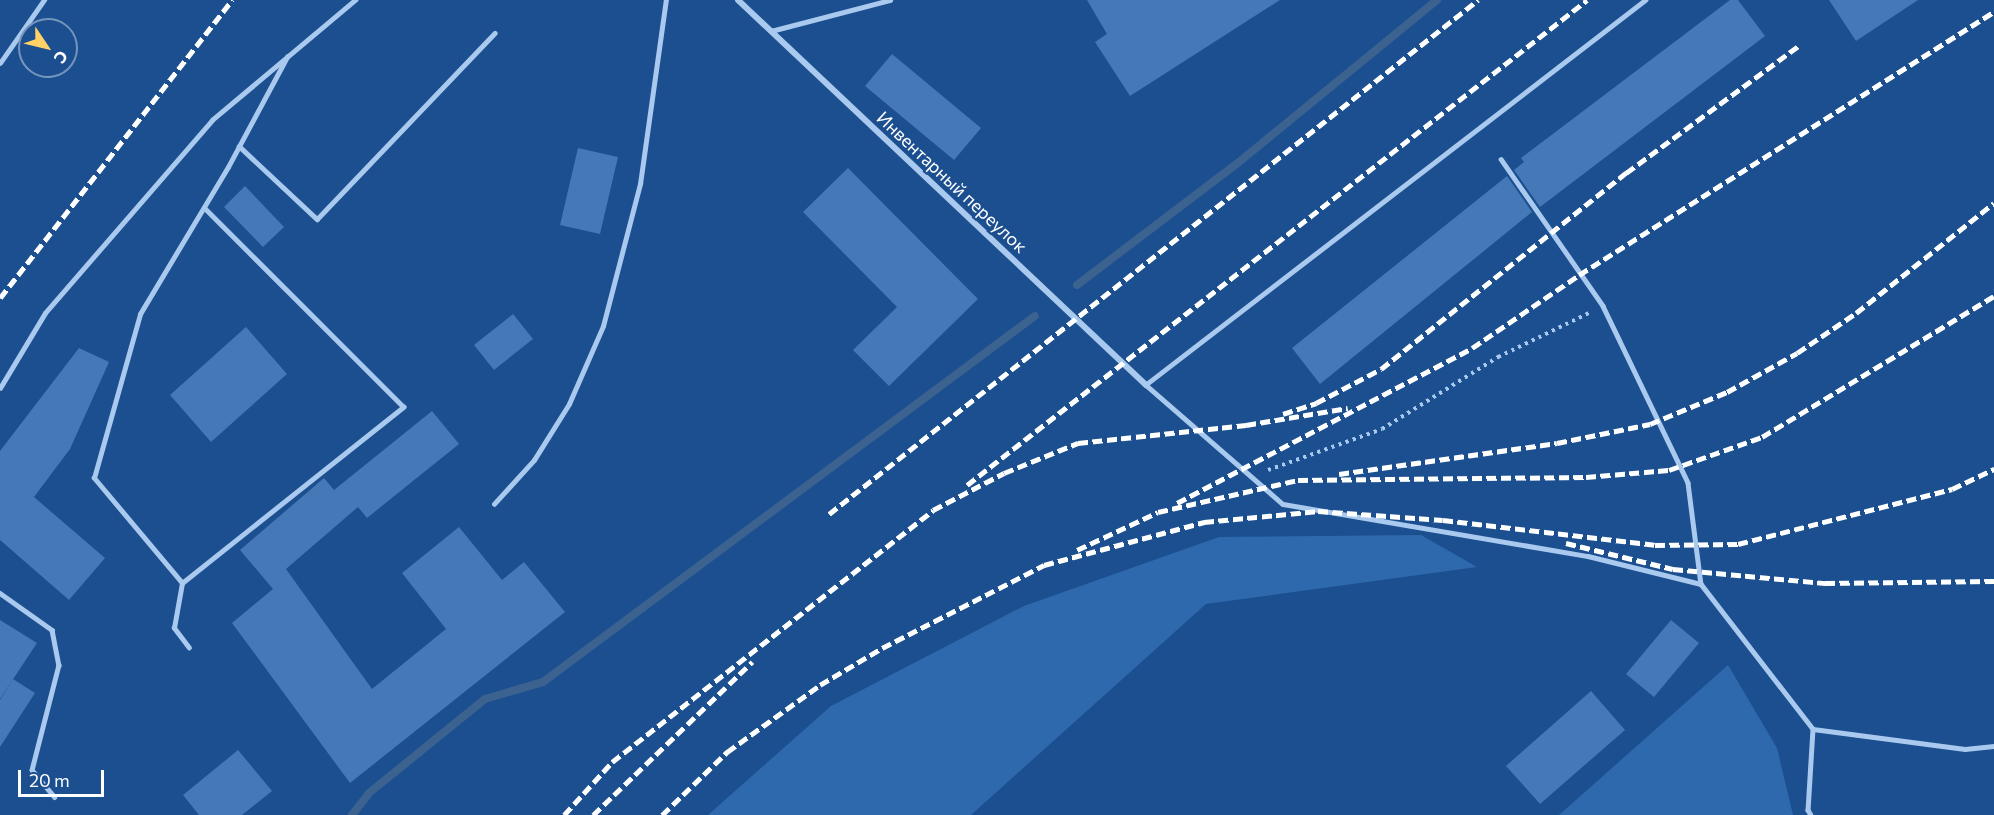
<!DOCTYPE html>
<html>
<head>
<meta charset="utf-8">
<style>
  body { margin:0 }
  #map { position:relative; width:1994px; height:815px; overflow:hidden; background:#1b4f8f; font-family:Commissioner,sans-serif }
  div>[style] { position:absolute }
  .green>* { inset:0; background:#2e69ad }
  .stream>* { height:8px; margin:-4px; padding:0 4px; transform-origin:4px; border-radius:4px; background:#3c6290 }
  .building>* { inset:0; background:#4478b7 }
  .path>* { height:4px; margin-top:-2px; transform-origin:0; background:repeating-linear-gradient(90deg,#a9c9ee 0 3px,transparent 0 7.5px) }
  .service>* { height:4.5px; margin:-2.25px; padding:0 2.25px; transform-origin:2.25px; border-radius:2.25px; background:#a9c9ee }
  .minor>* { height:6px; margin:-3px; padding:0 3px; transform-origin:3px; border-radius:3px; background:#a9c9ee }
  .rail>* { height:4.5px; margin-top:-2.25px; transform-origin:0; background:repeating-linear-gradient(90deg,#fff 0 10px,transparent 0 14.5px) }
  span { translate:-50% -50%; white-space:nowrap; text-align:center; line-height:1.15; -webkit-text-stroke:4.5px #1b4f8f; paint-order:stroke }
  .street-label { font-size:18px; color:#fff }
  .north { position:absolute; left:18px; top:18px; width:60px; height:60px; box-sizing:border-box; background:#1b4f8f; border:2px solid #7695bc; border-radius:50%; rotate:125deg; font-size:16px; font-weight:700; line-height:24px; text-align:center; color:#fff }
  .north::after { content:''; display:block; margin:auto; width:21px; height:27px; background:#ffd166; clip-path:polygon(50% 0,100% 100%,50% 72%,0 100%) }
  .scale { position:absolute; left:18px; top:770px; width:86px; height:27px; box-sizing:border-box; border:3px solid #fff; border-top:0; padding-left:8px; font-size:18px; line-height:21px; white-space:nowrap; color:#fff; -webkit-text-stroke:4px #1b4f8f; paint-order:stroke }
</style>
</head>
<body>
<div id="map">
  <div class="green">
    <div style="clip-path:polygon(1421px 535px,1477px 567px,1206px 604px,971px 815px,708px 815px,831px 706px,1024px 606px,1219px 537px)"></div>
    <div style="clip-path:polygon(1728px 665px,1777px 748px,1793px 815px,1559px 815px)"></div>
  </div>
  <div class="stream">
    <div style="left:1077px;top:285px;width:203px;rotate:-37.2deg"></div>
    <div style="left:1239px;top:162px;width:256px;rotate:-39.3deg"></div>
    <div style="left:352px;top:815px;width:28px;rotate:-52deg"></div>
    <div style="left:369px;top:793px;width:149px;rotate:-39deg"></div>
    <div style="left:485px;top:699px;width:60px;rotate:-16.3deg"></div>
    <div style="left:543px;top:682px;width:613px;rotate:-36.65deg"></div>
  </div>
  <div class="building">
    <div style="clip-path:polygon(1087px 0,1280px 0,1130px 96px,1095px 42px,1107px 34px)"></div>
    <div style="clip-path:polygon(1730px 0,1738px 0,1765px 36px,1540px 207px,1514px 170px,1524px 162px,1521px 158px)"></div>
    <div style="clip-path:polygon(1829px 0,1918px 0,1856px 41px)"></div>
    <div style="clip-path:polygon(892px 54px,981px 128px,954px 160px,865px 86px)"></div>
    <div style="clip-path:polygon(578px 148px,618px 157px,600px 234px,560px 225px)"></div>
    <div style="clip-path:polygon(848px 168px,978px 299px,889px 386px,853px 350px,897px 307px,803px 212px)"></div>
    <div style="clip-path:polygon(1507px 176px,1532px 212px,1320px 384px,1292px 348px)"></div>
    <div style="clip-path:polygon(245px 186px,284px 227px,263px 247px,224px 207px)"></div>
    <div style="clip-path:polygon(513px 314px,533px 339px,494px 370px,474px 345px)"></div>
    <div style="clip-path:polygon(246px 327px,287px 374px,211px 442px,170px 395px)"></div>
    <div style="clip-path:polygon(79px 348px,109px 362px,70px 449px,34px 497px,105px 558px,69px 600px,0 540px,0 451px)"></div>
    <div style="clip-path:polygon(432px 411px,459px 444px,367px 518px,358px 507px,286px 569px,372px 689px,446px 629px,402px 573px,459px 527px,502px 580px,524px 562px,565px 612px,350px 783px,232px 623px,273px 589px,240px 550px,324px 478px,334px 490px)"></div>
    <div style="clip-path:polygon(0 620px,37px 643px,0 699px)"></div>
    <div style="clip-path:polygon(1671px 620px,1699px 643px,1654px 697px,1626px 674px)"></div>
    <div style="clip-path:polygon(13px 679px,35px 693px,0 747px,0 700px)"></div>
    <div style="clip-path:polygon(1591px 691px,1625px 730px,1540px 804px,1506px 766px)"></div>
    <div style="clip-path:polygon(238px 750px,272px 791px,242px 815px,199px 815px,183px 795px)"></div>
  </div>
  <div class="path">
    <div style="left:1268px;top:470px;width:121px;rotate:-19.8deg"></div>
    <div style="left:1382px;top:429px;width:137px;rotate:-31.8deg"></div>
    <div style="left:1498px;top:357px;width:101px;rotate:-25.8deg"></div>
  </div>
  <div class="service">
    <div style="left:1646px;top:0;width:631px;rotate:142.4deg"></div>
    <div style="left:1146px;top:385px;width:181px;rotate:41deg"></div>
    <div style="left:1283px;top:504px;width:309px;rotate:9.7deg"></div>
    <div style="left:1588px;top:556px;width:116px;rotate:13.9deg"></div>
    <div style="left:771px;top:31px;width:123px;rotate:-14.6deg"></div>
    <div style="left:0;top:63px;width:77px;rotate:-55.1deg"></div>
    <div style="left:239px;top:146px;width:107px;rotate:43.1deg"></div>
    <div style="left:317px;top:219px;width:257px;rotate:-46.3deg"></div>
    <div style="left:1501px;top:159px;width:179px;rotate:55.2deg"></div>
    <div style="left:1603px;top:306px;width:196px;rotate:64.3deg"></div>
    <div style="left:1688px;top:483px;width:102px;rotate:82.7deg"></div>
    <div style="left:1701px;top:584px;width:183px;rotate:52.3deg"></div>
    <div style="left:1813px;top:729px;width:81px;rotate:93.5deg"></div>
    <div style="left:1808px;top:810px;width:6px;rotate:59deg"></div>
    <div style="left:0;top:388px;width:87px;rotate:-59deg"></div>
    <div style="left:45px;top:313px;width:255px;rotate:-49.1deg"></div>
    <div style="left:212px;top:120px;width:187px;rotate:-40deg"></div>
    <div style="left:494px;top:504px;width:59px;rotate:-47.7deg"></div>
    <div style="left:534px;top:460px;width:66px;rotate:-58deg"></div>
    <div style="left:569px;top:404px;width:85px;rotate:-66.4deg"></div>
    <div style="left:603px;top:326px;width:147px;rotate:-75.4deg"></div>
    <div style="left:640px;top:184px;width:186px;rotate:-82deg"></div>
    <div style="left:182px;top:583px;width:283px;rotate:-38.5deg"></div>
    <div style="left:403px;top:407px;width:281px;rotate:-135deg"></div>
    <div style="left:0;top:593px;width:64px;rotate:35.4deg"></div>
    <div style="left:52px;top:630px;width:36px;rotate:79deg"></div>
    <div style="left:59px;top:665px;width:108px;rotate:104.4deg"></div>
    <div style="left:32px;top:770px;width:35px;rotate:50deg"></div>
    <div style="left:189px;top:648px;width:25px;rotate:-127deg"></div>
    <div style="left:174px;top:628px;width:46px;rotate:-79.9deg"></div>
    <div style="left:182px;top:583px;width:137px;rotate:-130deg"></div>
    <div style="left:94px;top:478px;width:170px;rotate:-74.3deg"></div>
    <div style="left:140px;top:314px;width:171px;rotate:-59.1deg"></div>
    <div style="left:228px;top:167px;width:125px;rotate:-61.8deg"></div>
    <div style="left:1813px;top:729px;width:153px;rotate:7.5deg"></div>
    <div style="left:1965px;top:749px;width:29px;rotate:-6deg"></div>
  </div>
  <div class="minor">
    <div style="left:738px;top:0;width:561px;rotate:43.34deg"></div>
  </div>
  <div class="rail">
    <div style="left:0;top:298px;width:378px;rotate:-52.1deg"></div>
    <div style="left:1283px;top:414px;width:35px;rotate:-18deg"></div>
    <div style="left:1316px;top:403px;width:73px;rotate:-27.6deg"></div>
    <div style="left:1381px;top:369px;width:314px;rotate:-38.7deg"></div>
    <div style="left:1626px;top:173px;width:217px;rotate:-36.4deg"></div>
    <div style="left:1339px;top:474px;width:220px;rotate:-8.1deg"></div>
    <div style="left:1557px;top:443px;width:95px;rotate:-11.5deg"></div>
    <div style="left:1650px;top:424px;width:83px;rotate:-22.6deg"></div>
    <div style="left:1727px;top:392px;width:80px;rotate:-29.1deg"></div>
    <div style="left:1797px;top:353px;width:71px;rotate:-34.1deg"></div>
    <div style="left:1856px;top:313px;width:176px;rotate:-38.6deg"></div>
    <div style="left:967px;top:485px;width:787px;rotate:-38.03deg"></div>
    <div style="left:1177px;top:503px;width:333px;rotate:-27.7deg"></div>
    <div style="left:1472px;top:348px;width:130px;rotate:-34.3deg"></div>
    <div style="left:1579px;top:275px;width:491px;rotate:-32.4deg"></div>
    <div style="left:829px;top:514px;width:828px;rotate:-38.38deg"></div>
    <div style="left:1566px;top:543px;width:110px;rotate:13.7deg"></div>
    <div style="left:1673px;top:569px;width:153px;rotate:5.3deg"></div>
    <div style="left:1825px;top:583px;width:169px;rotate:-0.7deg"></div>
    <div style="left:1077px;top:550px;width:89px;rotate:-25.1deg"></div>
    <div style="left:1158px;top:512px;width:144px;rotate:-12.9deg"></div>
    <div style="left:1298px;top:480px;width:288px;rotate:-0.6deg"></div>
    <div style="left:1586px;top:477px;width:83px;rotate:-4.8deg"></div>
    <div style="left:1669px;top:470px;width:99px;rotate:-19.5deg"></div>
    <div style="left:1762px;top:437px;width:271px;rotate:-31.3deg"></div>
    <div style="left:564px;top:815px;width:72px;rotate:-47.8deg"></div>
    <div style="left:612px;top:762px;width:408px;rotate:-38.1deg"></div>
    <div style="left:933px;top:510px;width:80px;rotate:-27.5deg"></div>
    <div style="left:1004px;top:473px;width:80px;rotate:-22.1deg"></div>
    <div style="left:1078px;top:443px;width:169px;rotate:-6.1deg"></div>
    <div style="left:1246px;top:425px;width:103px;rotate:-9.5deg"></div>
    <div style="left:593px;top:815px;width:221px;rotate:-43.9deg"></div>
    <div style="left:662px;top:815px;width:91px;rotate:-44.1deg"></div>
    <div style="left:727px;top:752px;width:115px;rotate:-35.8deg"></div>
    <div style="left:820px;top:685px;width:72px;rotate:-30.8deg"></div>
    <div style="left:882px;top:648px;width:182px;rotate:-27.1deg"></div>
    <div style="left:1044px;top:565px;width:166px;rotate:-15deg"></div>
    <div style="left:1204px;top:522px;width:115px;rotate:-5.5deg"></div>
    <div style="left:1318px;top:511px;width:125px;rotate:4.1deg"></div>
    <div style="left:1443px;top:520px;width:213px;rotate:6.7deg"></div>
    <div style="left:1655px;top:545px;width:83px;rotate:-0.7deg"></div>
    <div style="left:1738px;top:544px;width:221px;rotate:-14.4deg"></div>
    <div style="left:1952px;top:489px;width:47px;rotate:-25.5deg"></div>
  </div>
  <div class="street-label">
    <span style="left:952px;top:182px;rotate:43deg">Инвентарный переулок</span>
  </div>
  <div class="north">С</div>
  <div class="scale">20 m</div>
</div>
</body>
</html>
